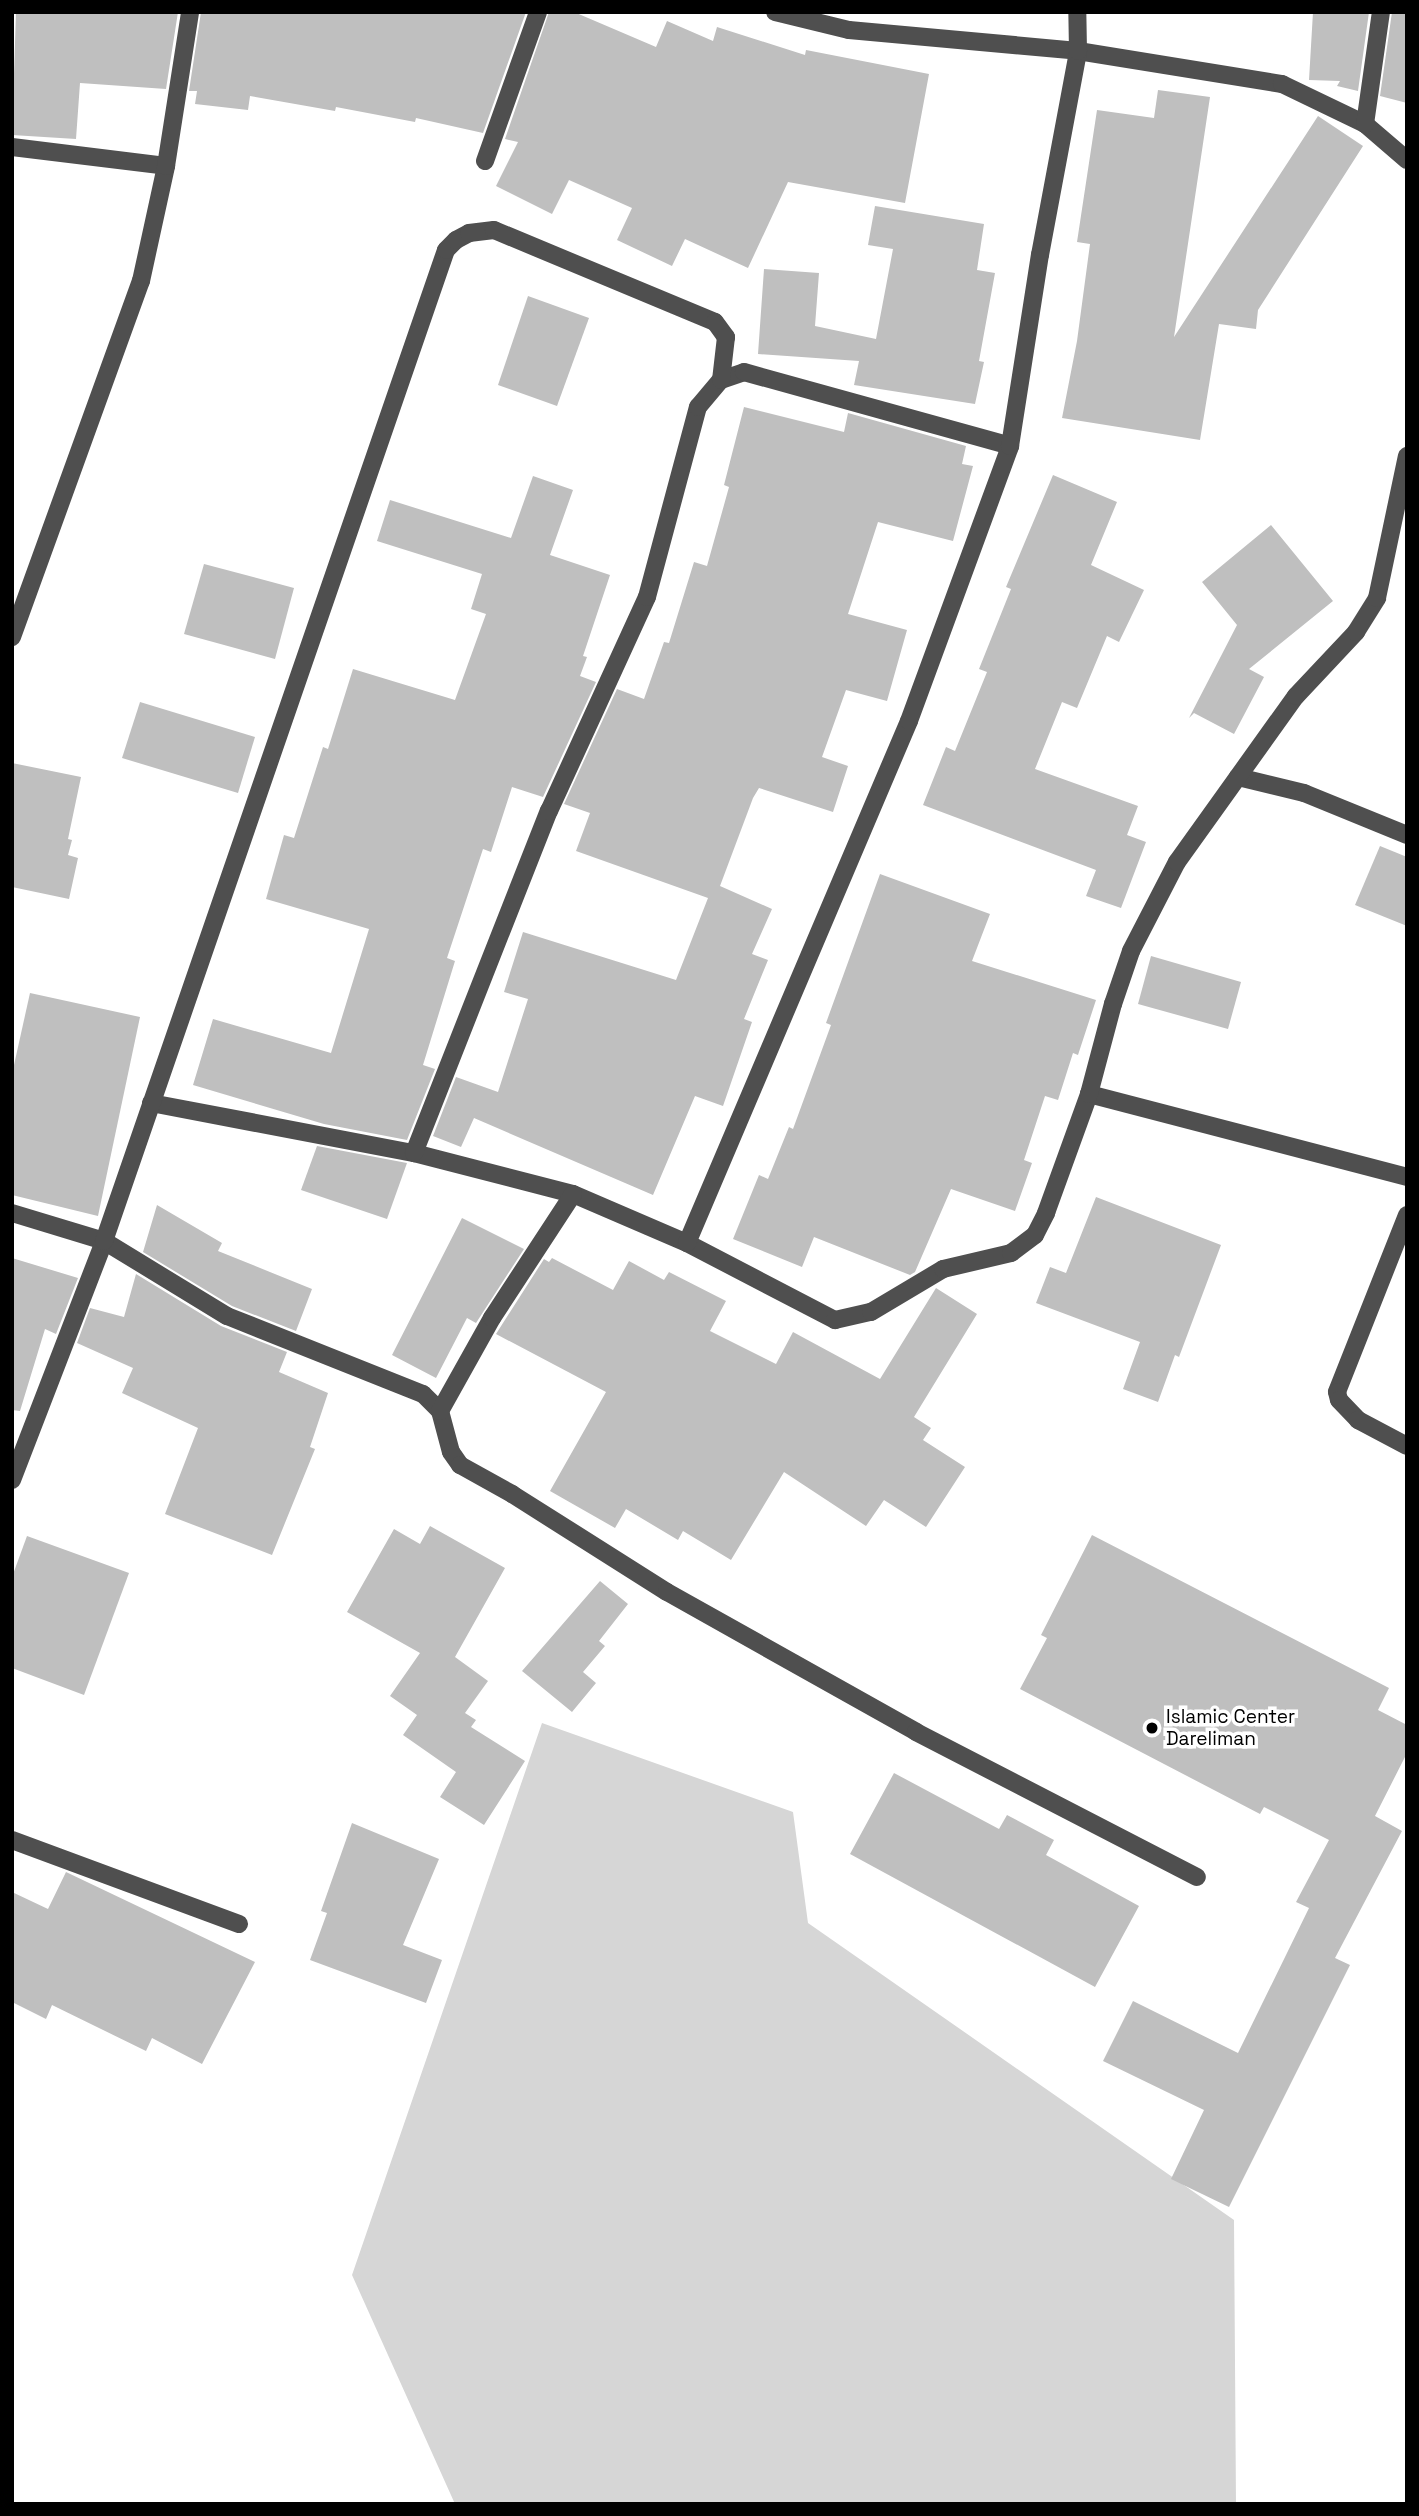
<!DOCTYPE html>
<html>
<head>
<meta charset="utf-8">
<style>
  body { margin:0 }
  #map { position:relative; width:1419px; height:2516px; overflow:hidden; background:#fff; font-family:"Space Grotesk",sans-serif }
  div>[style] { position:absolute }
  .green>* { inset:0; background:#d6d6d6 }
  .building>* { inset:0; background:#bfbfbf }
  .minor>* { height:18px; margin:-9px; padding:0 9px; transform-origin:9px; border-radius:9px; background:#4f4f4f }
  .dots>* { width:19px; height:19px; translate:-50% -50%; box-sizing:border-box; border:4px solid #fff; border-radius:50% }
  span { translate:-50% -50%; white-space:nowrap; text-align:center; line-height:1.15; -webkit-text-stroke:7px #fff; paint-order:stroke }
  .poi-label { font-size:19px; color:#000 }
  .left { translate:0 -50%; text-align:left }
  .frame { position:absolute; inset:0; border:14px solid #000; pointer-events:none }
</style>
</head>
<body>
<div id="map">
  <div class="green">
    <div style="clip-path:polygon(542px 1723px,793px 1812px,808px 1923px,1234px 2220px,1236px 2504px,455px 2504px,352px 2275px)"></div>
  </div>
  <div class="building">
    <div style="clip-path:polygon(16px 12px,178px 12px,166px 89px,80px 83px,76px 139px,12px 135px)"></div>
    <div style="clip-path:polygon(201px 12px,526px 12px,483px 133px,416px 118px,415px 122px,336px 107px,335px 111px,250px 96px,248px 110px,195px 104px,197px 91px,189px 91px)"></div>
    <div style="clip-path:polygon(549px 12px,574px 12px,656px 47px,667px 21px,713px 41px,717px 27px,805px 55px,806px 50px,929px 74px,905px 203px,788px 182px,748px 268px,685px 239px,672px 266px,617px 240px,632px 208px,569px 180px,552px 214px,496px 186px,518px 142px,505px 139px)"></div>
    <div style="clip-path:polygon(1313px 12px,1369px 12px,1358px 91px,1337px 86px,1340px 81px,1309px 80px)"></div>
    <div style="clip-path:polygon(1392px 12px,1407px 12px,1407px 103px,1380px 96px)"></div>
    <div style="clip-path:polygon(1158px 90px,1210px 97px,1174px 337px,1318px 116px,1363px 146px,1258px 310px,1256px 329px,1219px 324px,1200px 440px,1062px 418px,1077px 341px,1090px 244px,1077px 242px,1097px 110px,1154px 118px)"></div>
    <div style="clip-path:polygon(875px 206px,984px 224px,977px 270px,995px 273px,979px 361px,984px 362px,975px 404px,854px 385px,859px 361px,758px 354px,764px 269px,819px 273px,815px 326px,876px 339px,893px 249px,868px 245px)"></div>
    <div style="clip-path:polygon(528px 296px,589px 318px,557px 406px,498px 385px)"></div>
    <div style="clip-path:polygon(744px 407px,844px 432px,848px 413px,966px 446px,962px 464px,973px 466px,953px 541px,878px 522px,848px 614px,907px 630px,887px 701px,846px 690px,822px 757px,848px 766px,833px 812px,759px 788px,753px 798px,720px 886px,772px 909px,752px 954px,768px 960px,744px 1019px,752px 1022px,723px 1106px,695px 1096px,653px 1195px,474px 1118px,461px 1147px,433px 1136px,456px 1077px,498px 1092px,528px 999px,504px 992px,523px 932px,676px 980px,708px 898px,576px 851px,590px 813px,564px 804px,617px 689px,644px 699px,664px 642px,669px 643px,694px 562px,707px 566px,729px 487px,724px 485px)"></div>
    <div style="clip-path:polygon(1053px 475px,1117px 502px,1091px 565px,1144px 590px,1119px 642px,1107px 636px,1077px 708px,1062px 702px,1035px 769px,1138px 806px,1127px 835px,1146px 842px,1121px 908px,1086px 896px,1096px 870px,923px 805px,946px 747px,955px 751px,987px 672px,979px 669px,1011px 589px,1006px 587px)"></div>
    <div style="clip-path:polygon(533px 476px,573px 490px,550px 555px,610px 575px,583px 656px,587px 657px,580px 676px,596px 682px,543px 797px,512px 787px,491px 852px,483px 849px,447px 958px,455px 961px,423px 1065px,435px 1069px,407px 1140px,324px 1124px,193px 1085px,213px 1019px,331px 1053px,369px 929px,266px 899px,284px 835px,294px 838px,323px 747px,328px 749px,353px 669px,455px 700px,486px 614px,471px 609px,482px 574px,377px 541px,390px 500px,511px 538px)"></div>
    <div style="clip-path:polygon(1271px 525px,1333px 601px,1249px 669px,1264px 677px,1234px 734px,1194px 713px,1189px 718px,1237px 625px,1202px 582px)"></div>
    <div style="clip-path:polygon(204px 564px,294px 588px,275px 659px,184px 634px)"></div>
    <div style="clip-path:polygon(140px 702px,255px 737px,238px 793px,122px 758px)"></div>
    <div style="clip-path:polygon(12px 763px,81px 777px,68px 839px,72px 840px,68px 855px,78px 858px,69px 899px,12px 887px)"></div>
    <div style="clip-path:polygon(1380px 846px,1407px 857px,1407px 926px,1355px 905px)"></div>
    <div style="clip-path:polygon(880px 874px,990px 914px,972px 961px,1096px 1000px,1078px 1055px,1073px 1053px,1058px 1100px,1045px 1096px,1024px 1160px,1032px 1163px,1015px 1211px,951px 1189px,915px 1272px,910px 1275px,814px 1237px,802px 1267px,733px 1239px,759px 1175px,768px 1179px,789px 1127px,793px 1129px,831px 1025px,826px 1023px)"></div>
    <div style="clip-path:polygon(1151px 956px,1241px 982px,1228px 1029px,1138px 1004px)"></div>
    <div style="clip-path:polygon(30px 993px,140px 1017px,98px 1216px,12px 1195px,12px 1074px)"></div>
    <div style="clip-path:polygon(317px 1146px,407px 1163px,387px 1219px,301px 1190px)"></div>
    <div style="clip-path:polygon(1096px 1197px,1221px 1245px,1179px 1357px,1175px 1355px,1158px 1402px,1123px 1389px,1140px 1342px,1036px 1303px,1050px 1267px,1066px 1273px)"></div>
    <div style="clip-path:polygon(157px 1205px,222px 1243px,218px 1251px,312px 1289px,296px 1331px,232px 1306px,143px 1252px)"></div>
    <div style="clip-path:polygon(462px 1218px,524px 1249px,476px 1323px,467px 1318px,436px 1378px,392px 1355px)"></div>
    <div style="clip-path:polygon(12px 1258px,78px 1278px,56px 1334px,45px 1329px,20px 1411px,12px 1410px)"></div>
    <div style="clip-path:polygon(552px 1258px,613px 1290px,629px 1261px,664px 1280px,669px 1272px,726px 1301px,710px 1331px,776px 1364px,793px 1332px,880px 1379px,936px 1288px,977px 1314px,914px 1417px,931px 1428px,923px 1440px,965px 1467px,926px 1527px,884px 1500px,866px 1526px,784px 1472px,731px 1560px,683px 1531px,678px 1540px,626px 1509px,615px 1528px,550px 1491px,606px 1392px,496px 1334px,544px 1259px,549px 1262px)"></div>
    <div style="clip-path:polygon(136px 1274px,221px 1326px,287px 1352px,279px 1372px,328px 1393px,310px 1447px,315px 1449px,272px 1555px,165px 1514px,198px 1428px,122px 1393px,133px 1368px,77px 1343px,90px 1308px,124px 1317px)"></div>
    <div style="clip-path:polygon(430px 1526px,505px 1568px,455px 1657px,488px 1681px,465px 1713px,476px 1720px,471px 1727px,525px 1761px,484px 1825px,440px 1797px,456px 1772px,403px 1735px,417px 1715px,390px 1696px,420px 1653px,347px 1612px,394px 1529px,420px 1544px)"></div>
    <div style="clip-path:polygon(1092px 1535px,1389px 1688px,1378px 1710px,1407px 1725px,1407px 1753px,1375px 1816px,1402px 1831px,1335px 1958px,1350px 1965px,1229px 2207px,1171px 2179px,1204px 2110px,1103px 2061px,1133px 2001px,1238px 2053px,1309px 1908px,1296px 1902px,1329px 1840px,1264px 1807px,1260px 1814px,1020px 1689px,1047px 1638px,1041px 1635px)"></div>
    <div style="clip-path:polygon(27px 1536px,129px 1573px,84px 1695px,12px 1668px,12px 1577px)"></div>
    <div style="clip-path:polygon(600px 1581px,628px 1604px,599px 1641px,605px 1646px,583px 1672px,596px 1683px,572px 1712px,522px 1671px)"></div>
    <div style="clip-path:polygon(894px 1773px,999px 1829px,1007px 1815px,1054px 1840px,1046px 1855px,1139px 1906px,1095px 1987px,850px 1854px)"></div>
    <div style="clip-path:polygon(352px 1823px,439px 1859px,403px 1945px,442px 1960px,426px 2003px,310px 1960px,327px 1913px,321px 1911px)"></div>
    <div style="clip-path:polygon(66px 1872px,255px 1962px,202px 2064px,152px 2038px,146px 2051px,52px 2005px,46px 2019px,12px 2002px,12px 1892px,48px 1909px)"></div>
  </div>
  <div class="minor">
    <div style="left:775px;top:12px;width:76px;rotate:13.7deg"></div>
    <div style="left:849px;top:30px;width:230px;rotate:5.2deg"></div>
    <div style="left:1078px;top:51px;width:207px;rotate:9.2deg"></div>
    <div style="left:1282px;top:84px;width:92px;rotate:25.7deg"></div>
    <div style="left:1365px;top:124px;width:55px;rotate:40.6deg"></div>
    <div style="left:1365px;top:124px;width:113px;rotate:-81.9deg"></div>
    <div style="left:12px;top:147px;width:155px;rotate:7deg"></div>
    <div style="left:485px;top:161px;width:158px;rotate:-70.4deg"></div>
    <div style="left:12px;top:637px;width:379px;rotate:-70.1deg"></div>
    <div style="left:141px;top:281px;width:118px;rotate:-77.7deg"></div>
    <div style="left:166px;top:166px;width:156px;rotate:-81.1deg"></div>
    <div style="left:1238px;top:777px;width:68px;rotate:13.6deg"></div>
    <div style="left:1304px;top:793px;width:111px;rotate:22.2deg"></div>
    <div style="left:1089px;top:1094px;width:329px;rotate:14.6deg"></div>
    <div style="left:151px;top:1103px;width:268px;rotate:10.8deg"></div>
    <div style="left:414px;top:1153px;width:164px;rotate:14.5deg"></div>
    <div style="left:573px;top:1194px;width:124px;rotate:23.3deg"></div>
    <div style="left:687px;top:1243px;width:167px;rotate:27.5deg"></div>
    <div style="left:835px;top:1320px;width:37px;rotate:-13deg"></div>
    <div style="left:871px;top:1312px;width:84px;rotate:-30.8deg"></div>
    <div style="left:943px;top:1269px;width:70px;rotate:-13.2deg"></div>
    <div style="left:1011px;top:1253px;width:30px;rotate:-37deg"></div>
    <div style="left:1035px;top:1235px;width:25px;rotate:-63deg"></div>
    <div style="left:1046px;top:1213px;width:127px;rotate:-70.1deg"></div>
    <div style="left:1089px;top:1094px;width:93px;rotate:-75.1deg"></div>
    <div style="left:1113px;top:1004px;width:56px;rotate:-71.2deg"></div>
    <div style="left:1131px;top:951px;width:100px;rotate:-62.7deg"></div>
    <div style="left:1177px;top:862px;width:204px;rotate:-54.4deg"></div>
    <div style="left:1296px;top:696px;width:88px;rotate:-46.8deg"></div>
    <div style="left:1356px;top:632px;width:40px;rotate:-58deg"></div>
    <div style="left:1377px;top:598px;width:145px;rotate:-78.1deg"></div>
    <div style="left:414px;top:1153px;width:368px;rotate:-68.5deg"></div>
    <div style="left:549px;top:811px;width:235px;rotate:-65.4deg"></div>
    <div style="left:647px;top:597px;width:197px;rotate:-75deg"></div>
    <div style="left:698px;top:407px;width:35px;rotate:-50deg"></div>
    <div style="left:721px;top:380px;width:24px;rotate:-19deg"></div>
    <div style="left:744px;top:372px;width:276px;rotate:15.5deg"></div>
    <div style="left:12px;top:1213px;width:96px;rotate:16.9deg"></div>
    <div style="left:104px;top:1241px;width:144px;rotate:31.4deg"></div>
    <div style="left:227px;top:1316px;width:211px;rotate:21.7deg"></div>
    <div style="left:423px;top:1394px;width:24px;rotate:45deg"></div>
    <div style="left:440px;top:1411px;width:42px;rotate:75deg"></div>
    <div style="left:451px;top:1452px;width:16px;rotate:55deg"></div>
    <div style="left:460px;top:1465px;width:60px;rotate:29.1deg"></div>
    <div style="left:512px;top:1494px;width:183px;rotate:32.3deg"></div>
    <div style="left:667px;top:1592px;width:286px;rotate:29.3deg"></div>
    <div style="left:916px;top:1732px;width:316px;rotate:27.3deg"></div>
    <div style="left:1407px;top:1215px;width:190px;rotate:111.6deg"></div>
    <div style="left:1337px;top:1392px;width:8px;rotate:76deg"></div>
    <div style="left:1339px;top:1400px;width:28px;rotate:46deg"></div>
    <div style="left:1358px;top:1420px;width:55px;rotate:28deg"></div>
    <div style="left:687px;top:1243px;width:567px;rotate:-66.96deg"></div>
    <div style="left:909px;top:721px;width:293px;rotate:-69.8deg"></div>
    <div style="left:1010px;top:446px;width:193px;rotate:-81.1deg"></div>
    <div style="left:1040px;top:255px;width:208px;rotate:-79.4deg"></div>
    <div style="left:1078px;top:51px;width:39px;rotate:-91deg"></div>
    <div style="left:440px;top:1411px;width:107px;rotate:-60.8deg"></div>
    <div style="left:492px;top:1318px;width:148px;rotate:-56.8deg"></div>
    <div style="left:12px;top:1480px;width:256px;rotate:-68.9deg"></div>
    <div style="left:104px;top:1241px;width:1048px;rotate:-70.96deg"></div>
    <div style="left:446px;top:250px;width:14px;rotate:-45deg"></div>
    <div style="left:456px;top:240px;width:15px;rotate:-28deg"></div>
    <div style="left:469px;top:233px;width:25px;rotate:-7deg"></div>
    <div style="left:494px;top:230px;width:239px;rotate:22.6deg"></div>
    <div style="left:715px;top:322px;width:19px;rotate:54deg"></div>
    <div style="left:726px;top:337px;width:43px;rotate:96.6deg"></div>
    <div style="left:12px;top:1840px;width:242px;rotate:20.3deg"></div>
  </div>
  <div class="dots">
    <div style="left:1152px;top:1728px;background:#000"></div>
  </div>
  <div class="poi-label">
    <span class="left" style="left:1166px;top:1728px">Islamic Center<br>Dareliman</span>
  </div>
  <div class="frame"></div>
</div>
</body>
</html>
